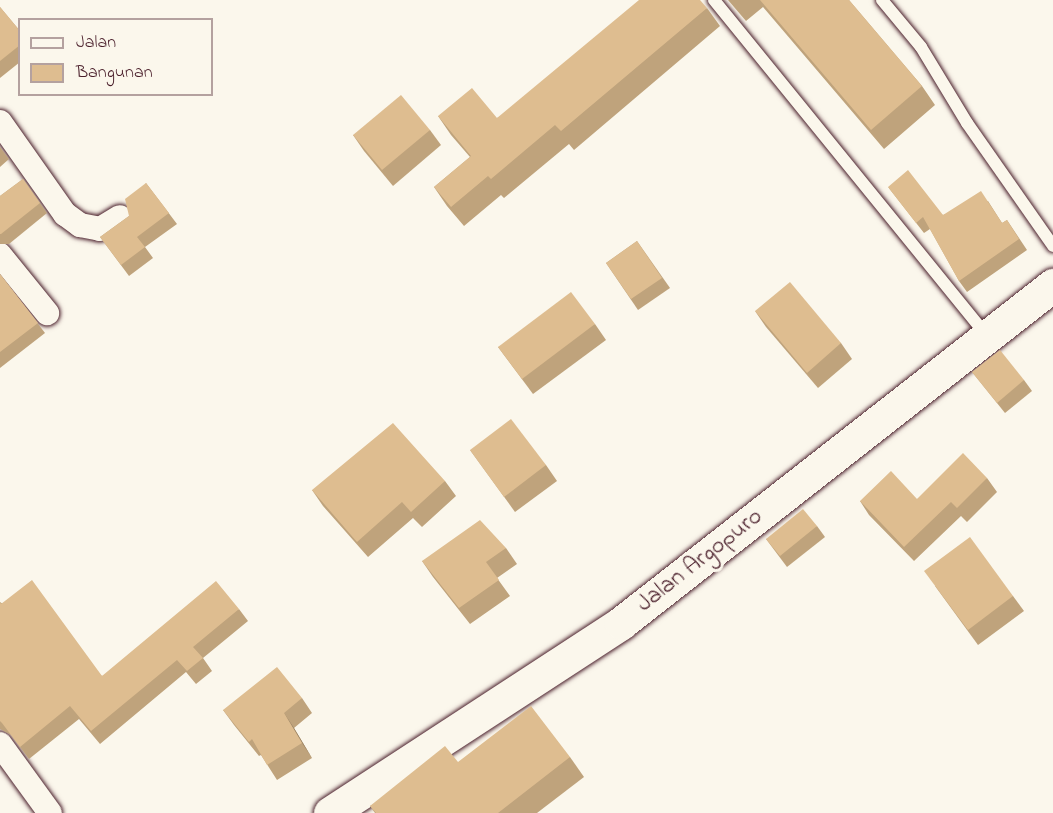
<!DOCTYPE html>
<html>
<head>
<meta charset="utf-8">
<style>
  body { margin:0 }
  #map { position:relative; width:1053px; height:813px; overflow:hidden; background:#fbf7ec; font-family:"Indie Flower",sans-serif }
  div>[style] { position:absolute }
  .roads { filter:drop-shadow(0 0 2px #4a1f2b) drop-shadow(0 0 2px #4a1f2b) }
  .service>* { height:12px; margin:-6px; padding:0 6px; transform-origin:6px; border-radius:6px; background:#fbf7ec }
  .minor>* { height:24px; margin:-12px; padding:0 12px; transform-origin:12px; border-radius:12px; background:#fbf7ec }
  .trunk>* { height:33px; margin:-16.5px; padding:0 16.5px; transform-origin:16.5px; border-radius:16.5px; background:#fbf7ec }
  .wall>* { inset:0; background:#bfa37c }
  .shaded-wall>* { inset:0; background:#9b8465 }
  .building>* { inset:0; background:#debd90 }
  span { translate:-50% -50%; white-space:nowrap; text-align:center; line-height:1.15; -webkit-text-stroke:6px #fbf7ec; paint-order:stroke }
  .street-label { font-size:24px; color:#4a1f2b }
  .legend { position:absolute; left:18px; top:18px; width:195px; height:78px; box-sizing:border-box; background:#fbf7ec; border:2px solid #b4a19f; margin:0; padding:8px 10px; list-style:none; font-size:18px; color:#4a1f2b }
  .legend li { display:flex; align-items:center; gap:12px; height:30px }
  .legend b { width:30px; border:2px solid #b4a19f }
</style>
</head>
<body>
<div id="map">
  <div class="roads">
    <div class="service">
      <div style="left:714px;top:0;width:433px;rotate:50.9deg"></div>
      <div style="left:882px;top:0;width:61px;rotate:50.3deg"></div>
      <div style="left:921px;top:47px;width:89px;rotate:58.8deg"></div>
      <div style="left:967px;top:123px;width:150px;rotate:55deg"></div>
    </div>
    <div class="minor">
      <div style="left:0;top:122px;width:113px;rotate:54.8deg"></div>
      <div style="left:65px;top:214px;width:19px;rotate:36deg"></div>
      <div style="left:80px;top:225px;width:20px;rotate:11deg"></div>
      <div style="left:100px;top:229px;width:23px;rotate:-31deg"></div>
      <div style="left:0;top:255px;width:75px;rotate:51deg"></div>
      <div style="left:0;top:744px;width:85px;rotate:54.1deg"></div>
    </div>
    <div class="trunk">
      <div style="left:330px;top:813px;width:348px;rotate:-33.1deg"></div>
      <div style="left:621px;top:623px;width:549px;rotate:-38.04deg"></div>
    </div>
  </div>
  <div class="wall">
    <div style="clip-path:polygon(728px 0,849px 0,922px 86px,935px 105px,884px 149px,763px 7px,746px 21px)"></div>
    <div style="clip-path:polygon(0 7px,20px 31px,20px 62px,0 78px)"></div>
    <div style="clip-path:polygon(707px 8px,720px 26px,574px 150px,569px 144px,504px 198px,501px 195px,464px 226px,447px 206px,434px 187px,470px 157px,451px 135px,438px 116px,497px 118px)"></div>
    <div style="clip-path:polygon(430px 130px,441px 145px,393px 186px,364px 151px,353px 135px)"></div>
    <div style="clip-path:polygon(0 147px,9px 159px,0 167px)"></div>
    <div style="clip-path:polygon(23px 179px,47px 213px,9px 244px,0 244px,0 196px)"></div>
    <div style="clip-path:polygon(146px 183px,177px 224px,145px 247px,153px 258px,129px 276px,100px 237px,129px 216px)"></div>
    <div style="clip-path:polygon(888px 187px,943px 215px,988px 201px,1002px 223px,1007px 220px,1027px 250px,967px 292px,959px 281px,930px 229px,924px 233px)"></div>
    <div style="clip-path:polygon(637px 241px,670px 288px,638px 310px,606px 263px)"></div>
    <div style="clip-path:polygon(0 274px,45px 333px,0 368px)"></div>
    <div style="clip-path:polygon(755px 311px,841px 343px,852px 359px,818px 388px,766px 327px)"></div>
    <div style="clip-path:polygon(595px 324px,606px 340px,533px 394px,498px 347px)"></div>
    <div style="clip-path:polygon(972px 372px,1024px 380px,1032px 391px,1005px 413px)"></div>
    <div style="clip-path:polygon(470px 450px,546px 465px,557px 481px,515px 512px)"></div>
    <div style="clip-path:polygon(987px 478px,997px 492px,967px 522px,961px 516px,914px 561px,869px 515px,860px 501px,917px 499px)"></div>
    <div style="clip-path:polygon(445px 481px,456px 496px,422px 527px,413px 518px,368px 557px,323px 506px,312px 490px)"></div>
    <div style="clip-path:polygon(817px 526px,825px 537px,787px 567px,766px 539px)"></div>
    <div style="clip-path:polygon(506px 548px,517px 564px,497px 578px,510px 596px,470px 624px,433px 577px,422px 561px)"></div>
    <div style="clip-path:polygon(935px 586px,1013px 596px,1024px 611px,978px 645px)"></div>
    <div style="clip-path:polygon(0 602px,102px 676px,239px 609px,248px 621px,203px 658px,212px 671px,196px 684px,186px 672px,100px 744px,79px 719px,29px 759px,11px 735px,0 729px)"></div>
    <div style="clip-path:polygon(302px 698px,312px 713px,294px 728px,312px 758px,277px 780px,261px 755px,259px 756px,234px 725px,223px 710px)"></div>
    <div style="clip-path:polygon(570px 757px,584px 777px,537px 813px,375px 813px,370px 806px,458px 762px)"></div>
  </div>
  <div class="shaded-wall">
    <div style="clip-path:polygon(284px 713px,294px 728px,312px 758px,302px 743px)"></div>
  </div>
  <div class="building">
    <div style="clip-path:polygon(639px 0,700px 0,707px 8px,561px 131px,555px 125px,491px 179px,488px 176px,451px 207px,434px 187px,471px 156px,438px 116px,472px 88px,497px 118px)"></div>
    <div style="clip-path:polygon(760px 0,849px 0,922px 86px,871px 130px)"></div>
    <div style="clip-path:polygon(0 7px,20px 31px,20px 45px,0 61px)"></div>
    <div style="clip-path:polygon(401px 95px,430px 130px,382px 170px,353px 135px)"></div>
    <div style="clip-path:polygon(908px 170px,943px 215px,981px 191px,1002px 223px,1007px 220px,1019px 239px,959px 281px,923px 217px,916px 223px,888px 187px)"></div>
    <div style="clip-path:polygon(23px 179px,40px 203px,1px 234px,0 234px,0 196px)"></div>
    <div style="clip-path:polygon(146px 183px,169px 213px,137px 237px,145px 247px,121px 265px,100px 237px,129px 216px,125px 199px)"></div>
    <div style="clip-path:polygon(637px 241px,662px 278px,631px 299px,606px 263px)"></div>
    <div style="clip-path:polygon(0 274px,38px 323px,0 352px)"></div>
    <div style="clip-path:polygon(790px 282px,841px 343px,807px 373px,755px 311px)"></div>
    <div style="clip-path:polygon(571px 292px,595px 324px,522px 379px,498px 347px)"></div>
    <div style="clip-path:polygon(1000px 350px,1024px 380px,997px 403px,972px 372px)"></div>
    <div style="clip-path:polygon(511px 419px,546px 465px,504px 497px,470px 450px)"></div>
    <div style="clip-path:polygon(393px 423px,445px 481px,411px 512px,402px 502px,357px 542px,312px 490px)"></div>
    <div style="clip-path:polygon(963px 453px,987px 478px,957px 508px,951px 502px,904px 547px,860px 501px,891px 471px,917px 499px)"></div>
    <div style="clip-path:polygon(803px 509px,817px 526px,780px 556px,766px 539px)"></div>
    <div style="clip-path:polygon(480px 520px,506px 548px,486px 562px,499px 580px,459px 608px,422px 561px)"></div>
    <div style="clip-path:polygon(970px 537px,1013px 596px,968px 630px,924px 571px)"></div>
    <div style="clip-path:polygon(32px 580px,102px 676px,216px 581px,239px 609px,193px 647px,203px 658px,187px 671px,177px 660px,91px 731px,70px 706px,20px 747px,2px 723px,0 721px,0 602px,1px 604px)"></div>
    <div style="clip-path:polygon(277px 667px,302px 698px,284px 713px,302px 743px,267px 765px,252px 739px,249px 742px,223px 710px)"></div>
    <div style="clip-path:polygon(531px 706px,570px 757px,498px 813px,376px 813px,370px 806px,445px 746px,458px 762px)"></div>
  </div>
  <div class="street-label">
    <span style="left:700px;top:561px;rotate:-38deg">Jalan Argopuro</span>
  </div>
  <ul class="legend">
  <li><b style="height:8px;background:#fbf7ec"></b>Jalan</li>
  <li><b style="height:16px;background:#debd90"></b>Bangunan</li>
  </ul>
</div>
</body>
</html>
